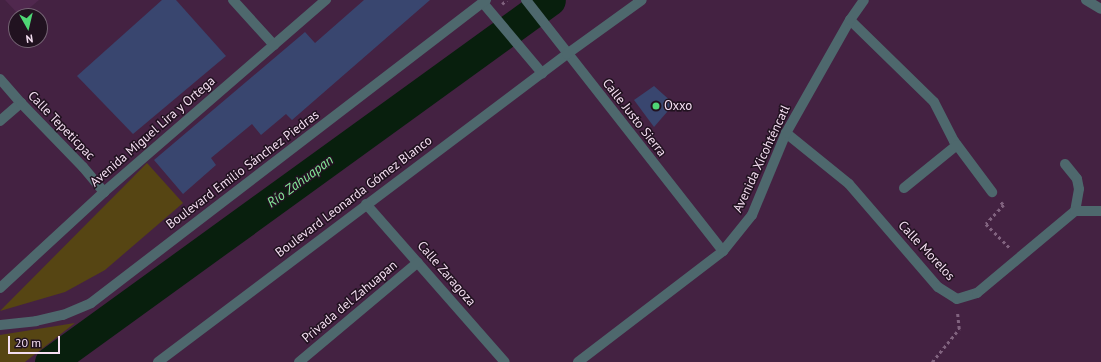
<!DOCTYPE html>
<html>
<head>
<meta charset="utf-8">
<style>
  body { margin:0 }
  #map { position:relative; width:1101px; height:362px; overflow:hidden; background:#442242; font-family:"PT Sans",sans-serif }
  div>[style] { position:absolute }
  .built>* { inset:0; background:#50284e }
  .green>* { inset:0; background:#564513 }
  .river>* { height:31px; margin:-15.5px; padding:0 15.5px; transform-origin:15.5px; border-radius:15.5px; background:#081f0d }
  .building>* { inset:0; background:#39466f }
  .path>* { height:2.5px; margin-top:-1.25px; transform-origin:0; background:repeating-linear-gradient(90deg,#81637f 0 3px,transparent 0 6px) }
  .service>* { height:10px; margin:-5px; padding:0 5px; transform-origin:5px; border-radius:5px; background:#4e686d }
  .minor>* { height:10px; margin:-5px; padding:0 5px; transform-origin:5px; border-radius:5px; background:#4e686d }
  .tertiary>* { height:10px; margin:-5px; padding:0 5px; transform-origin:5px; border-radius:5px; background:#4e686d }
  .dots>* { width:11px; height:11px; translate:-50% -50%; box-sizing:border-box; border:2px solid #211220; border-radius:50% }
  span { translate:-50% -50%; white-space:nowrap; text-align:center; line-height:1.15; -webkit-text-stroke:3px #211220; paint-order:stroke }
  .poi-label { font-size:13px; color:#f4def1 }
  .left { translate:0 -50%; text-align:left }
  .street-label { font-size:13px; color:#f4def1 }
  .water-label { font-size:14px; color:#84e698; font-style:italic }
  .north { position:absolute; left:8px; top:8px; width:40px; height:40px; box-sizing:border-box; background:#211220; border:1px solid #756474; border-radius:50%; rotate:172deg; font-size:11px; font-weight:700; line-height:16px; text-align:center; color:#f4def1 }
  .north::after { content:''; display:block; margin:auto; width:14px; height:18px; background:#4fd675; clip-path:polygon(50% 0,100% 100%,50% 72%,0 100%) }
  .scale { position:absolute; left:8px; top:336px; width:52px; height:18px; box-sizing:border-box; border:2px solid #f4def1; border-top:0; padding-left:5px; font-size:12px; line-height:14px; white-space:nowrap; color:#f4def1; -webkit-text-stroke:3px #211220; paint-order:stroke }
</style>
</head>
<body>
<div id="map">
  <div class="built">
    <div style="clip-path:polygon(5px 0,39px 0,20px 16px)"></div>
  </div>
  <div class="green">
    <div style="clip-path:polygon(147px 163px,183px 203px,105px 270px,65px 292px,0 311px)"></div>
    <div style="clip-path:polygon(75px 323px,25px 362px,0 362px,0 335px)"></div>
  </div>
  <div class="river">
    <div style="left:50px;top:362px;width:617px;rotate:-35.9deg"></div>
  </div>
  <div class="building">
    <div style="clip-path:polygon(162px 0,176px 0,226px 56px,133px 134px,77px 76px)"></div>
    <div style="clip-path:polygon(364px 0,430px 0,292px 120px,286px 114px,261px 135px,252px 124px,211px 158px,216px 165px,183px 194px,154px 160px,305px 32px,315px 43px)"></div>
    <div style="clip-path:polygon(654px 86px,674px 104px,654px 127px,634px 100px)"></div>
  </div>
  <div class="path">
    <div style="left:502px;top:4px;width:6px;rotate:-39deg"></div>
    <div style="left:1001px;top:202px;width:4px;rotate:45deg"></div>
    <div style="left:1004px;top:205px;width:26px;rotate:133deg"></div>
    <div style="left:986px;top:224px;width:34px;rotate:45deg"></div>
    <div style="left:932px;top:362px;width:43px;rotate:-50.7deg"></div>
    <div style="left:959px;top:329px;width:18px;rotate:-96deg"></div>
  </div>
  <div class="service">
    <div style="left:233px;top:0;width:61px;rotate:47.7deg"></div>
    <div style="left:0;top:121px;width:28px;rotate:-41deg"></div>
  </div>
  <div class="minor">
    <div style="left:526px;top:0;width:319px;rotate:51.9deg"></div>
    <div style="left:1086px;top:0;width:17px;rotate:31deg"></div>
    <div style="left:483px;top:3px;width:92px;rotate:49.9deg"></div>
    <div style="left:850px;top:20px;width:117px;rotate:44.3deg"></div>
    <div style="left:934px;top:102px;width:44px;rotate:62.9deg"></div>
    <div style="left:954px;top:141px;width:64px;rotate:53.3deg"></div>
    <div style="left:0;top:79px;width:32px;rotate:49deg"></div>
    <div style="left:21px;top:103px;width:89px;rotate:45.9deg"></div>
    <div style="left:83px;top:167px;width:33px;rotate:50deg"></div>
    <div style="left:786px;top:133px;width:81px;rotate:39deg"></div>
    <div style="left:849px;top:184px;width:136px;rotate:49.2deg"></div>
    <div style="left:938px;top:287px;width:22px;rotate:32deg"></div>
    <div style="left:957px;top:299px;width:21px;rotate:-17deg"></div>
    <div style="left:977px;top:293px;width:128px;rotate:-39.9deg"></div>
    <div style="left:1065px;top:164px;width:19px;rotate:51deg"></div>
    <div style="left:1077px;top:179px;width:10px;rotate:79deg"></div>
    <div style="left:1079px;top:189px;width:22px;rotate:100deg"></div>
    <div style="left:904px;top:188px;width:68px;rotate:-39.1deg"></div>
    <div style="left:366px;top:204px;width:210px;rotate:48.7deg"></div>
    <div style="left:1075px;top:211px;width:26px"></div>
    <div style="left:0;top:288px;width:142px;rotate:-42.7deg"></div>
    <div style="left:104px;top:192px;width:294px;rotate:-40.9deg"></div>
    <div style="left:158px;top:362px;width:512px;rotate:-36.98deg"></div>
    <div style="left:567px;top:54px;width:92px;rotate:-35.8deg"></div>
    <div style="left:299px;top:362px;width:155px;rotate:-40deg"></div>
  </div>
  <div class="tertiary">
    <div style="left:0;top:325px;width:36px;rotate:-6deg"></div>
    <div style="left:36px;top:321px;width:28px;rotate:-13deg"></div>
    <div style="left:63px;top:315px;width:30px;rotate:-23deg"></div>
    <div style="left:91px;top:303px;width:498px;rotate:-37.5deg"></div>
    <div style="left:578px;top:362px;width:183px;rotate:-37.4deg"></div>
    <div style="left:723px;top:251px;width:46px;rotate:-51.1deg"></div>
    <div style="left:752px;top:215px;width:89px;rotate:-67.5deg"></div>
    <div style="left:786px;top:133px;width:130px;rotate:-60.5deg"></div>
    <div style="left:850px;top:20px;width:24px;rotate:-55deg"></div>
  </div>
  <div class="dots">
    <div style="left:656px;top:106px;background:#4fd675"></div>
  </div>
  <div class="poi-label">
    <span class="left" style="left:664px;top:106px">Oxxo</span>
  </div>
  <div class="street-label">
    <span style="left:634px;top:118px;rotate:52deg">Calle Justo Sierra</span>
    <span style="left:61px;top:126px;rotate:46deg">Calle Tepeticpac</span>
    <span style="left:153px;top:132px;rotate:-41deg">Avenida Miguel Lira y Ortega</span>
    <span style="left:762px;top:159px;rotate:-65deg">Avenida Xicohténcatl</span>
    <span style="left:243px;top:170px;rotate:-37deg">Boulevard Emilio Sánchez Piedras</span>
    <span style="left:354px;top:197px;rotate:-37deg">Boulevard Leonarda Gómez Blanco</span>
    <span style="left:926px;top:251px;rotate:47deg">Calle Morelos</span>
    <span style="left:446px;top:274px;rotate:49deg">Calle Zaragoza</span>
    <span style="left:350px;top:302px;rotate:-40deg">Privada del Zahuapan</span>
  </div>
  <div class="water-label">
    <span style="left:300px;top:181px;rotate:-36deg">Río Zahuapan</span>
  </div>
  <div class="north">N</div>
  <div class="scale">20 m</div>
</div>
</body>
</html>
